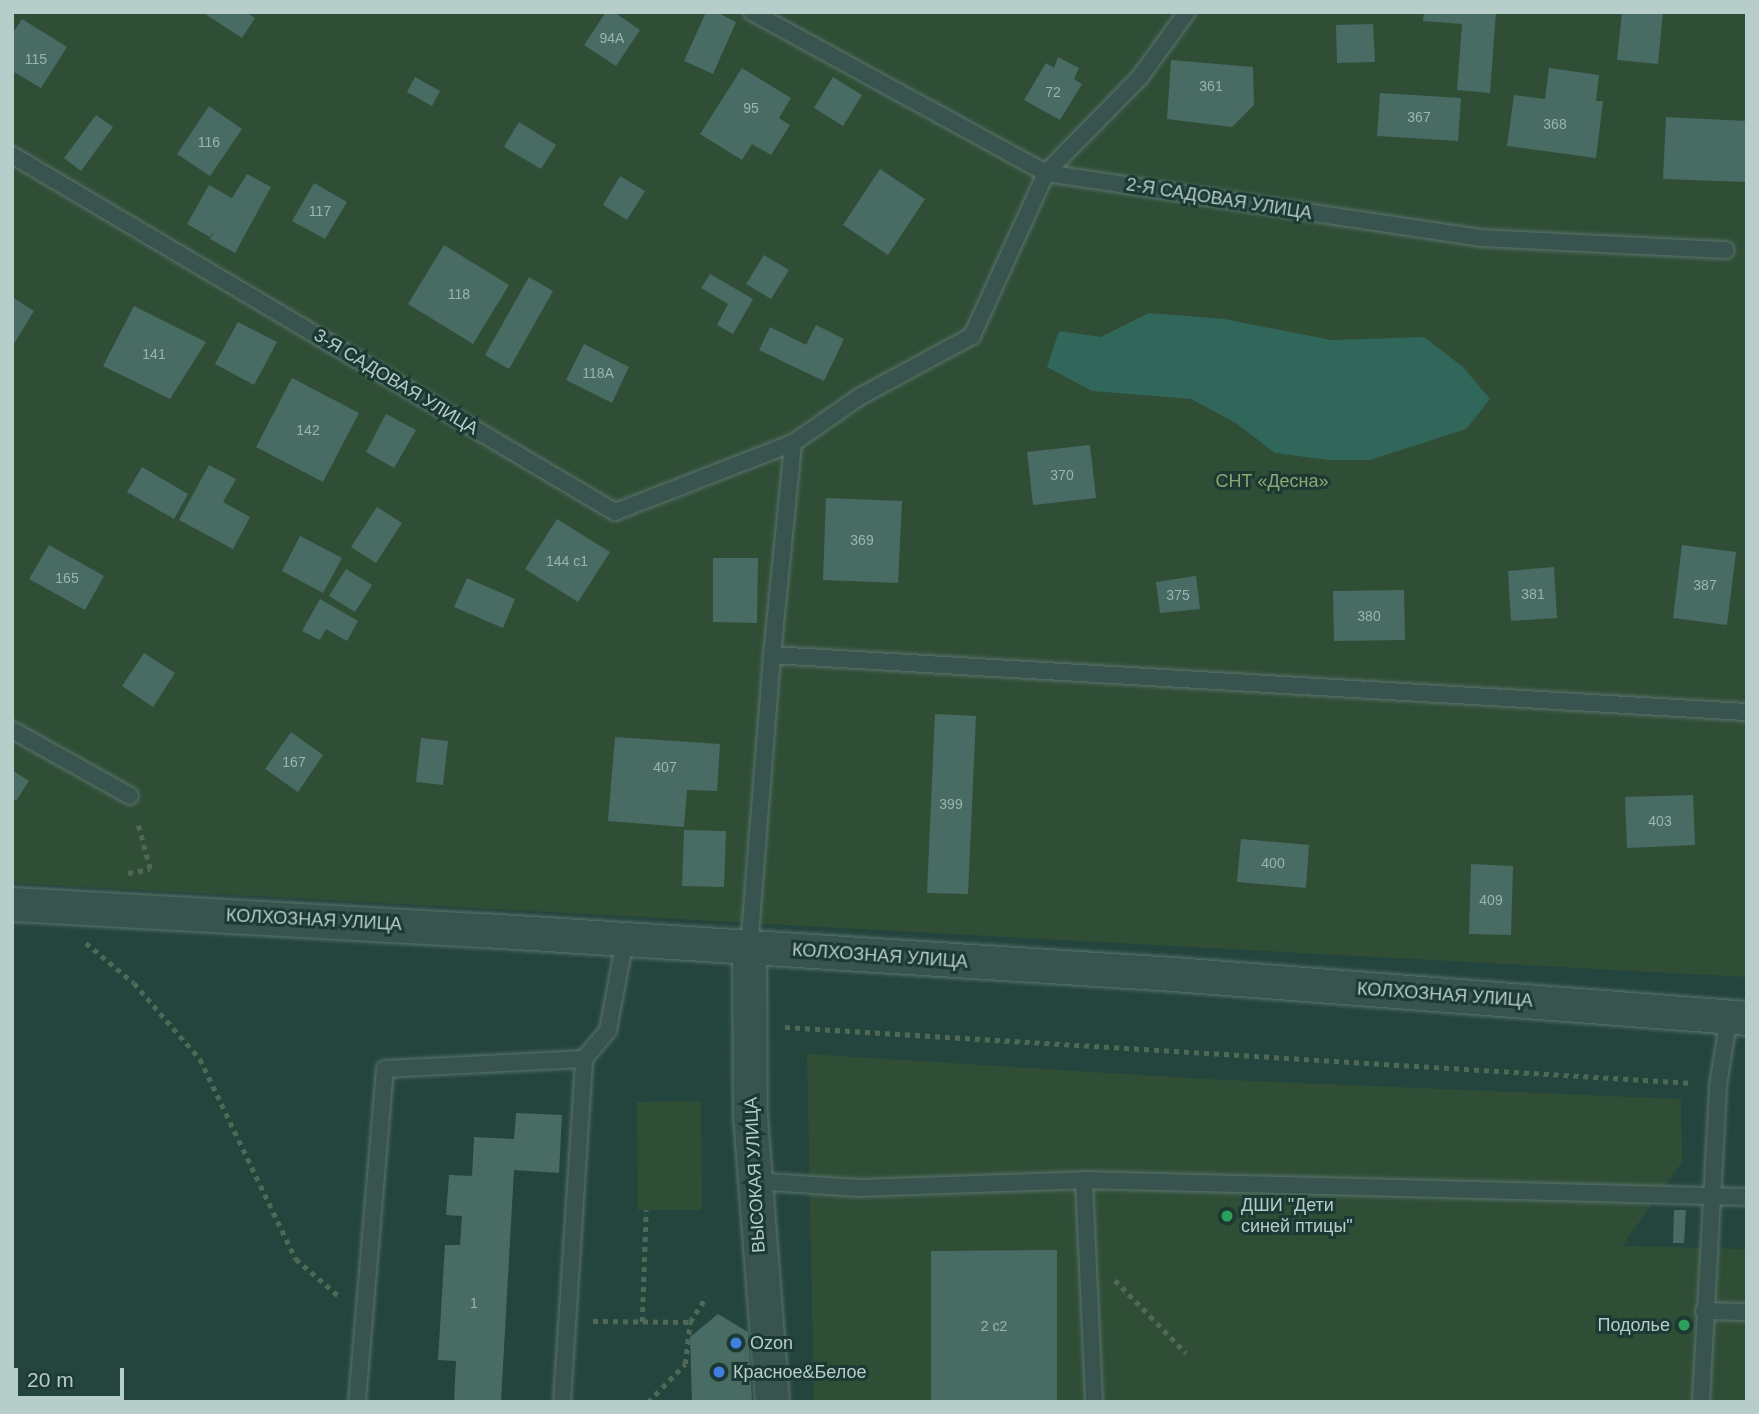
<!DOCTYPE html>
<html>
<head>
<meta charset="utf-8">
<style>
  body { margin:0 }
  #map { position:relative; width:1759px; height:1414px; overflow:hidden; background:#24453d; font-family:Arial,sans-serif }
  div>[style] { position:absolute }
  .green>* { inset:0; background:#304e36 }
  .water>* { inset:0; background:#31665b }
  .building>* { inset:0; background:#486b64 }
  .path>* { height:4.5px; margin-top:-2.25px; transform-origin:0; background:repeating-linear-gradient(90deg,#4e6a57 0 5px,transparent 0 10px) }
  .roads { filter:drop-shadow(0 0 2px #5a746e) drop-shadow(0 0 2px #5a746e) }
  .lane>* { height:16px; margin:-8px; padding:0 8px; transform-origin:8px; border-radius:8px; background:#39544e }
  .street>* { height:33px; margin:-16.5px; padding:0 16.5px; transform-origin:16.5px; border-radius:16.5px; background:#39544e }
  .dots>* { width:19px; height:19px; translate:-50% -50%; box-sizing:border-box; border:4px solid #1d3933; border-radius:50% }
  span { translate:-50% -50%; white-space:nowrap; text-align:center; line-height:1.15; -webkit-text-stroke:6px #1d3933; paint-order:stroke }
  .number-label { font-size:14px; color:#9ab4b0 }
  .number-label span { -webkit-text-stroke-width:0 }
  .street-label { font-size:18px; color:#b6cdc9 }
  .park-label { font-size:18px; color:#90a672 }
  .poi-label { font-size:18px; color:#b6cdc9 }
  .left { translate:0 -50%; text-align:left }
  .right { translate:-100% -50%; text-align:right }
  .frame { position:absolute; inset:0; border:14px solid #b6cdc9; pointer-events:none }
  .scale { position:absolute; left:14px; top:1368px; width:110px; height:32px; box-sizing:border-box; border:4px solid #b6cdc9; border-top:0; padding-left:9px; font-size:21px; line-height:24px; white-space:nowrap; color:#b6cdc9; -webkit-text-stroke:5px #1d3933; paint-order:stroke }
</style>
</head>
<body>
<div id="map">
  <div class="green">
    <div style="clip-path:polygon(12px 12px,1747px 12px,1747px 977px,12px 883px)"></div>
    <div style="clip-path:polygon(807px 1054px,1205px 1079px,1681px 1099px,1682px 1162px,1622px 1246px,1747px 1249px,1747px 1402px,814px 1402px)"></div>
    <div style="clip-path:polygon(701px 1101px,702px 1210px,638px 1210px,637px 1102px)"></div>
  </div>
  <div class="water">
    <div style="clip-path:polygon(1149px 313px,1224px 319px,1331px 340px,1424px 337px,1463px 367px,1490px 399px,1466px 429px,1370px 460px,1329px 460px,1275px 453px,1236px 423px,1191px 399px,1092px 391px,1047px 367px,1059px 331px,1101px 337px)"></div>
  </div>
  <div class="building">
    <div style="clip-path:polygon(202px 12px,246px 12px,255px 18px,242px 38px)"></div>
    <div style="clip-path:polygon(606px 12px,614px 12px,640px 30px,616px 66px,584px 45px)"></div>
    <div style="clip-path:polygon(706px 12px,716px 12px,736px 22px,713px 74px,684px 61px)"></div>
    <div style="clip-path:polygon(1424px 12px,1496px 12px,1490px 93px,1457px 90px,1462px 24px,1423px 21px)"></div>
    <div style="clip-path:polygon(1622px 12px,1663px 12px,1658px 64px,1617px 60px)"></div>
    <div style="clip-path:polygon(22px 19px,67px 47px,41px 88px,12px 71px,12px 34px)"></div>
    <div style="clip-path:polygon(1373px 24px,1375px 62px,1337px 63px,1336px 25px)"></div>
    <div style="clip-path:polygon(1058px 57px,1079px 68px,1074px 79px,1082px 84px,1060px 120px,1024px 100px,1046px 63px,1054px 68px)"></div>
    <div style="clip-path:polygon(1171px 60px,1253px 67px,1254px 105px,1232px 127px,1167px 119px)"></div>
    <div style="clip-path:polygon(742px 68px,791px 98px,779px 118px,790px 125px,771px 155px,752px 144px,742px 160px,700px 134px)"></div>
    <div style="clip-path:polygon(1549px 68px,1599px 75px,1596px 101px,1603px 101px,1596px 158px,1507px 146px,1514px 95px,1545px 99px)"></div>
    <div style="clip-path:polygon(415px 77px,440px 91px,432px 106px,407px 92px)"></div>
    <div style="clip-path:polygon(833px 77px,862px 95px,843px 126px,814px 108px)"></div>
    <div style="clip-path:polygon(1380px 93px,1461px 98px,1458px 141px,1377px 136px)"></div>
    <div style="clip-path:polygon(209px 106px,242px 129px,210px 176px,177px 154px)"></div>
    <div style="clip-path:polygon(96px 115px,113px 127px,81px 171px,64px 158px)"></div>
    <div style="clip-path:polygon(1666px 117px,1747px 121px,1747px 182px,1663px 179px)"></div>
    <div style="clip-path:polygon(519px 122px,556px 145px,541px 169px,504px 147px)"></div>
    <div style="clip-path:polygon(880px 169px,925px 199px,888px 255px,843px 225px)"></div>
    <div style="clip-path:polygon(247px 174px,271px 187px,235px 253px,210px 239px,216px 228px,210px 237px,187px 224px,209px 185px,232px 198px)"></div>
    <div style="clip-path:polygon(620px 176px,645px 191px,627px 220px,603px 205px)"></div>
    <div style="clip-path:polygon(314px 183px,347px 202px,325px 239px,292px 221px)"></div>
    <div style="clip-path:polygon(444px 245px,509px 285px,473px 344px,408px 304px)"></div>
    <div style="clip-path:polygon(764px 255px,789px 270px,771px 299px,746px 284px)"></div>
    <div style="clip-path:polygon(710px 274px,753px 299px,733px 334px,717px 325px,728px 304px,701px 288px)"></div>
    <div style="clip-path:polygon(529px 277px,553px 291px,509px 369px,485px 355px)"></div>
    <div style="clip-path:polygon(12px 297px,34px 311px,12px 347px)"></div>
    <div style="clip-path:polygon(134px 306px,206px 342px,170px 399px,103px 366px)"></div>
    <div style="clip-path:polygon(238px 322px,277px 342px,254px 385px,215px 364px)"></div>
    <div style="clip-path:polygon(816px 325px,844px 339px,824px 381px,759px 350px,770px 327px,806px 345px)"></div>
    <div style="clip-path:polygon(584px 344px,629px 367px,612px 403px,566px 380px)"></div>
    <div style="clip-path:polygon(292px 378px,359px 413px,323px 482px,256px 447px)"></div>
    <div style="clip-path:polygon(386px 414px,416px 430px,394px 468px,366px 452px)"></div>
    <div style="clip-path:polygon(1090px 445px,1096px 498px,1033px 505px,1027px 452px)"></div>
    <div style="clip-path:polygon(209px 465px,236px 479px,223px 502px,250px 517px,233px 549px,179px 520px)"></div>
    <div style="clip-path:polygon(142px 467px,188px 494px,174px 519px,127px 492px)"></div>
    <div style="clip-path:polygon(826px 498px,902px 501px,898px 583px,823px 580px)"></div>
    <div style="clip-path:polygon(377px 507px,402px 523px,376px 563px,351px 547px)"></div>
    <div style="clip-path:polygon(557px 519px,610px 552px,578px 602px,525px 569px)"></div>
    <div style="clip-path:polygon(300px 536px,342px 558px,323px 593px,282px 571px)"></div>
    <div style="clip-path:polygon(49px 545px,104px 576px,85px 610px,29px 579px)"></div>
    <div style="clip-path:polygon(1682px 545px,1736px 552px,1727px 625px,1673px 618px)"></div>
    <div style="clip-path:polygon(713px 558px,758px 558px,757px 623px,713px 622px)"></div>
    <div style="clip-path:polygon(1554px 567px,1557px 618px,1511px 621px,1508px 571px)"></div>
    <div style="clip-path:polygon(346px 569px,372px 585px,355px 612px,329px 596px)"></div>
    <div style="clip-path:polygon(1196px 576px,1200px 609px,1160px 613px,1156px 582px)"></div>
    <div style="clip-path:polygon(467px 578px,515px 599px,503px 628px,454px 607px)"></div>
    <div style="clip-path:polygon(1404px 590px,1405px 640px,1334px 641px,1333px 591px)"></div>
    <div style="clip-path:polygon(320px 599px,358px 621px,347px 641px,326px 629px,320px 640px,302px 631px)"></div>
    <div style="clip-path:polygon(144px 653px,175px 673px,153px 707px,122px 686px)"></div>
    <div style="clip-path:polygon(935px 714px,976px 716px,968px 894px,927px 893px)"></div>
    <div style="clip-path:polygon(291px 732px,323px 755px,298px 792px,265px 769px)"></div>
    <div style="clip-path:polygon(615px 737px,720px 744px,717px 791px,687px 790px,684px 827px,608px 821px)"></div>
    <div style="clip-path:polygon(421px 738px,448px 741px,443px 785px,416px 782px)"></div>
    <div style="clip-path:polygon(12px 770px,29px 781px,16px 801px,12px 798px)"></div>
    <div style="clip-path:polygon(1693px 795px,1695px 845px,1627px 848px,1625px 797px)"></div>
    <div style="clip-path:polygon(684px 830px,726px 831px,724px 887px,682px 886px)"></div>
    <div style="clip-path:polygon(1241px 839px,1309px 845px,1306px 888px,1237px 882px)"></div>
    <div style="clip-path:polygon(1471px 864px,1513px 866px,1511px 935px,1469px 934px)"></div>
    <div style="clip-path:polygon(516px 1113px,562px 1115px,559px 1173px,514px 1170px,501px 1402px,454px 1402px,456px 1361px,438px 1360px,445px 1245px,460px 1245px,462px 1216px,446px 1215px,449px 1175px,472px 1176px,474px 1137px,514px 1139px)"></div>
    <div style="clip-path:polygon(1674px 1210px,1686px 1210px,1684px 1243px,1673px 1243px)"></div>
    <div style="clip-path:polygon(1057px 1250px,1057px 1402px,931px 1402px,931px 1251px)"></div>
    <div style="clip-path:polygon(718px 1314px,748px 1332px,752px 1402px,692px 1402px,690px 1337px)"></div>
  </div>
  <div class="path">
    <div style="left:128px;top:873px;width:22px;rotate:-10deg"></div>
    <div style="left:150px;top:869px;width:50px;rotate:-105.2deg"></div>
    <div style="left:86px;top:943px;width:62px;rotate:39.8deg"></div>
    <div style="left:134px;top:983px;width:101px;rotate:49deg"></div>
    <div style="left:200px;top:1059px;width:222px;rotate:64.4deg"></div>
    <div style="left:296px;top:1259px;width:58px;rotate:40.8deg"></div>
    <div style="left:785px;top:1027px;width:909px;rotate:3.53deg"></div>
    <div style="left:1115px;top:1280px;width:102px;rotate:45.8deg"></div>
    <div style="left:593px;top:1321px;width:97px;rotate:0.6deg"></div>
    <div style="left:690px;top:1322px;width:30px;rotate:-57deg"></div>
    <div style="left:642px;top:1322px;width:112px;rotate:-88deg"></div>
    <div style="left:648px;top:1402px;width:53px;rotate:-45.8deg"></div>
    <div style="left:685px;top:1364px;width:42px;rotate:-83.2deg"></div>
  </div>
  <div class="roads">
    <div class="lane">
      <div style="left:752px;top:12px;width:335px;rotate:28.7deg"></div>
      <div style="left:1046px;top:173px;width:438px;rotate:8.5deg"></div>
      <div style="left:1479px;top:238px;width:247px;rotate:2.8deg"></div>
      <div style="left:12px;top:155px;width:701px;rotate:30.63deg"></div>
      <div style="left:615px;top:512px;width:191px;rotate:-21.2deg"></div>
      <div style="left:772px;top:655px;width:977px;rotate:3.35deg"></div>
      <div style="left:12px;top:730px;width:135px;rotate:29.2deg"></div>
      <div style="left:749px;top:948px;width:294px;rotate:-85.5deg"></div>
      <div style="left:772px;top:655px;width:213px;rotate:-84.3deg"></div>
      <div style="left:793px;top:443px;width:83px;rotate:-34.7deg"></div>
      <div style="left:861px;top:396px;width:126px;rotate:-28.4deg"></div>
      <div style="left:972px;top:336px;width:179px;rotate:-65.6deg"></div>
      <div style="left:1046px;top:173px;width:134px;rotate:-45.6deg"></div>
      <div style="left:1140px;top:77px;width:80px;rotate:-54.1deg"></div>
      <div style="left:1084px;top:1180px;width:663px;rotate:1.47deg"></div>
      <div style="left:753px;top:1181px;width:106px;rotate:3.8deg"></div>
      <div style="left:859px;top:1188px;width:225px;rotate:-2deg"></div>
      <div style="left:1084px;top:1180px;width:222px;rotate:87.4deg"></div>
      <div style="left:1704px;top:1311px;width:43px;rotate:1.3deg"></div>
      <div style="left:357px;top:1402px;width:334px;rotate:-85.2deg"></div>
      <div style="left:385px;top:1069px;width:199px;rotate:-2.9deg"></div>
      <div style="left:584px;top:1059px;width:38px;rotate:-50deg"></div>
      <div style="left:608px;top:1030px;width:92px;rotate:-79.3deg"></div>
      <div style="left:562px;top:1402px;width:344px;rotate:-86.3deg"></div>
      <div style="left:1701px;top:1402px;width:317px;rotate:-86.9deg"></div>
      <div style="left:1718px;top:1085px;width:69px;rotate:-80.8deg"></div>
    </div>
    <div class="street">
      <div style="left:12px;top:904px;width:473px;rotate:3.2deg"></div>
      <div style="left:484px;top:930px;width:691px;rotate:3.65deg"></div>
      <div style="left:1174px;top:974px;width:575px;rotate:4.39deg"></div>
      <div style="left:749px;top:948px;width:168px;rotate:89.7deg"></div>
      <div style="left:750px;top:1116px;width:287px;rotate:85.6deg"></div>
    </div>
  </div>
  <div class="dots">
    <div style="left:1227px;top:1216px;background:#2e9e5b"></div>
    <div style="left:1684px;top:1325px;background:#2e9e5b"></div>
    <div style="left:736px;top:1343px;background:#3f7fe0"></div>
    <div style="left:719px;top:1372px;background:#3f7fe0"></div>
  </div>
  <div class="number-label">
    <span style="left:612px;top:38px">94А</span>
    <span style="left:36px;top:59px">115</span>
    <span style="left:1211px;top:86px">361</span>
    <span style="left:1053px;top:92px">72</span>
    <span style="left:751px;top:108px">95</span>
    <span style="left:1419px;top:117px">367</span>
    <span style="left:1555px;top:124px">368</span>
    <span style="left:209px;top:142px">116</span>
    <span style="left:320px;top:211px">117</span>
    <span style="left:459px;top:294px">118</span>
    <span style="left:154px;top:354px">141</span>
    <span style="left:598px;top:373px">118А</span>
    <span style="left:308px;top:430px">142</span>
    <span style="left:1062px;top:475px">370</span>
    <span style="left:862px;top:540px">369</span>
    <span style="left:567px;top:561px">144 с1</span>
    <span style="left:67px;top:578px">165</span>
    <span style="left:1705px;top:585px">387</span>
    <span style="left:1533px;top:594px">381</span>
    <span style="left:1178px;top:595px">375</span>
    <span style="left:1369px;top:616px">380</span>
    <span style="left:294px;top:762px">167</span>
    <span style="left:665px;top:767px">407</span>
    <span style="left:951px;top:804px">399</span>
    <span style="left:1660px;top:821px">403</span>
    <span style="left:1273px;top:863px">400</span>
    <span style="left:1491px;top:900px">409</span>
    <span style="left:474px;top:1303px">1</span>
    <span style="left:994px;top:1326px">2 с2</span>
  </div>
  <div class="street-label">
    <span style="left:1219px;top:199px;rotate:9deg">2-Я САДОВАЯ УЛИЦА</span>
    <span style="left:396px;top:382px;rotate:31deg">3-Я САДОВАЯ УЛИЦА</span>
    <span style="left:314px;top:920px;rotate:3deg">КОЛХОЗНАЯ УЛИЦА</span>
    <span style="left:880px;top:956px;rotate:4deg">КОЛХОЗНАЯ УЛИЦА</span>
    <span style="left:1445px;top:995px;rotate:4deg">КОЛХОЗНАЯ УЛИЦА</span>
    <span style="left:755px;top:1175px;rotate:-93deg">ВЫСОКАЯ УЛИЦА</span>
  </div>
  <div class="park-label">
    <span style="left:1272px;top:481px">СНТ «Десна»</span>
  </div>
  <div class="poi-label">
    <span class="left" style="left:1241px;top:1216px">ДШИ "Дети<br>синей птицы"</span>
    <span class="right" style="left:1670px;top:1325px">Подолье</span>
    <span class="left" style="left:750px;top:1343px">Ozon</span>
    <span class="left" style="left:733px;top:1372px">Красное&amp;Белое</span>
  </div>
  <div class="frame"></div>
  <div class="scale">20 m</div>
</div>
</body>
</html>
